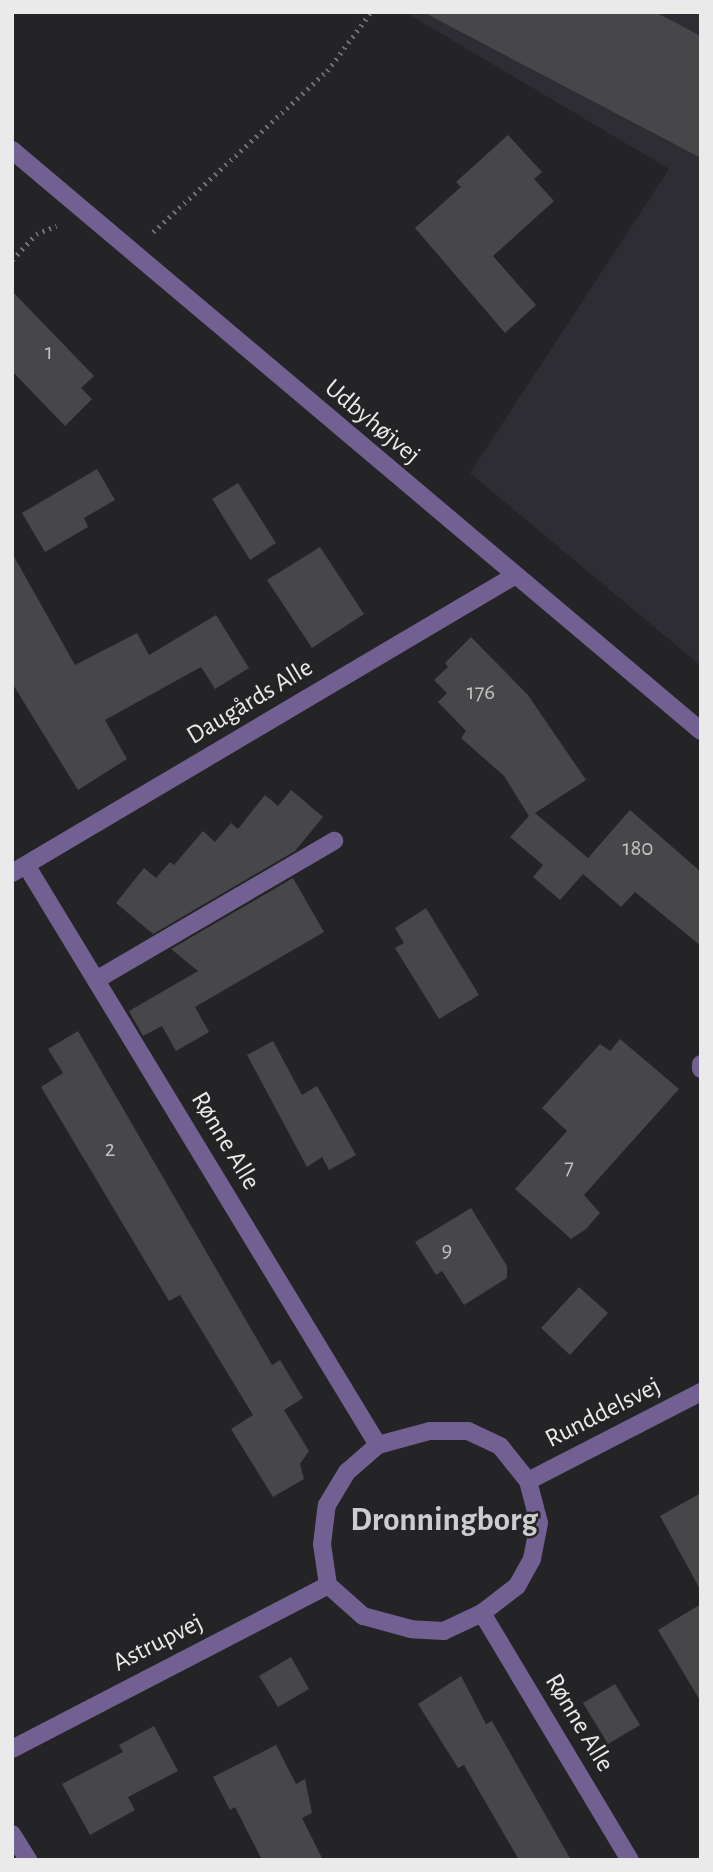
<!DOCTYPE html>
<html>
<head>
<meta charset="utf-8">
<style>
  body { margin:0 }
  #map { position:relative; width:713px; height:1872px; overflow:hidden; background:#242325; font-family:"Alegreya Sans",sans-serif }
  div>[style] { position:absolute }
  .built>* { inset:0; background:#2f2d34 }
  .building>* { inset:0; background:#474649 }
  .path>* { height:4.5px; margin-top:-2.25px; transform-origin:0; background:repeating-linear-gradient(90deg,#6e6d6f 0 2px,transparent 0 7px) }
  .minor>* { height:18px; margin:-9px; padding:0 9px; transform-origin:9px; border-radius:9px; background:#716091 }
  span { translate:-50% -50%; white-space:nowrap; text-align:center; line-height:1.15; -webkit-text-stroke:5px #242325; paint-order:stroke }
  .number-label { font-size:23px; color:#c1c1c2 }
  .number-label span { -webkit-text-stroke-width:0 }
  .street-label { font-size:26px; color:#eaeaeb }
  .district-label { font-size:33px; color:#cdcccf; font-weight:700 }
  .frame { position:absolute; inset:0; border:14px solid #eaeaeb; pointer-events:none }
</style>
</head>
<body>
<div id="map">
  <div class="built">
    <div style="clip-path:polygon(405px 12px,701px 12px,701px 666px,470px 473px,669px 169px)"></div>
  </div>
  <div class="building">
    <div style="clip-path:polygon(423px 12px,655px 12px,701px 36px,701px 158px)"></div>
    <div style="clip-path:polygon(508px 135px,542px 172px,534px 179px,554px 201px,493px 256px,536px 305px,505px 333px,415px 228px,461px 187px,456px 182px)"></div>
    <div style="clip-path:polygon(12px 291px,94px 376px,81px 388px,92px 399px,65px 426px,12px 371px)"></div>
    <div style="clip-path:polygon(97px 469px,115px 500px,84px 518px,88px 527px,45px 552px,22px 513px)"></div>
    <div style="clip-path:polygon(238px 483px,276px 543px,250px 560px,212px 499px)"></div>
    <div style="clip-path:polygon(320px 547px,364px 614px,312px 648px,267px 580px)"></div>
    <div style="clip-path:polygon(12px 553px,75px 665px,137px 633px,149px 655px,216px 615px,249px 668px,215px 689px,201px 667px,105px 720px,127px 759px,78px 790px,12px 683px)"></div>
    <div style="clip-path:polygon(471px 637px,528px 695px,586px 780px,535px 813px,588px 858px,630px 810px,701px 872px,701px 946px,635px 892px,621px 907px,583px 874px,560px 900px,533px 877px,543px 865px,510px 837px,529px 816px,504px 776px,461px 738px,466px 731px,438px 702px,447px 693px,434px 680px,448px 667px,445px 663px)"></div>
    <div style="clip-path:polygon(291px 790px,323px 817px,295px 851px,153px 934px,116px 903px,144px 868px,156px 878px,170px 862px,174px 865px,203px 831px,215px 842px,231px 823px,238px 829px,265px 795px,278px 806px)"></div>
    <div style="clip-path:polygon(293px 878px,324px 932px,195px 1007px,209px 1032px,176px 1051px,162px 1026px,143px 1036px,129px 1011px,198px 971px,171px 949px)"></div>
    <div style="clip-path:polygon(426px 908px,479px 995px,439px 1019px,395px 948px,404px 943px,395px 928px)"></div>
    <div style="clip-path:polygon(78px 1031px,272px 1365px,280px 1360px,303px 1398px,284px 1410px,309px 1451px,300px 1464px,304px 1479px,273px 1497px,231px 1429px,253px 1415px,180px 1295px,169px 1301px,41px 1087px,63px 1073px,48px 1049px)"></div>
    <div style="clip-path:polygon(620px 1039px,679px 1089px,584px 1195px,600px 1213px,586px 1229px,571px 1239px,515px 1189px,567px 1131px,542px 1108px,600px 1044px,610px 1051px)"></div>
    <div style="clip-path:polygon(273px 1041px,302px 1095px,317px 1086px,356px 1155px,329px 1170px,322px 1157px,307px 1167px,247px 1055px)"></div>
    <div style="clip-path:polygon(471px 1208px,507px 1266px,507px 1278px,464px 1305px,442px 1271px,436px 1275px,415px 1242px)"></div>
    <div style="clip-path:polygon(579px 1287px,608px 1313px,570px 1355px,541px 1328px)"></div>
    <div style="clip-path:polygon(701px 1493px,701px 1591px,660px 1516px)"></div>
    <div style="clip-path:polygon(701px 1604px,701px 1702px,658px 1630px)"></div>
    <div style="clip-path:polygon(291px 1657px,309px 1689px,278px 1707px,259px 1676px)"></div>
    <div style="clip-path:polygon(461px 1676px,486px 1724px,492px 1721px,571px 1860px,519px 1860px,464px 1765px,458px 1768px,418px 1704px)"></div>
    <div style="clip-path:polygon(615px 1684px,640px 1725px,608px 1744px,583px 1703px)"></div>
    <div style="clip-path:polygon(154px 1726px,178px 1771px,128px 1797px,135px 1810px,90px 1835px,62px 1784px,123px 1752px,119px 1745px)"></div>
    <div style="clip-path:polygon(276px 1745px,296px 1784px,305px 1779px,312px 1813px,302px 1818px,323px 1860px,262px 1860px,235px 1807px,230px 1810px,213px 1777px)"></div>
  </div>
  <div class="path">
    <div style="left:153px;top:232px;width:237px;rotate:-42.8deg"></div>
    <div style="left:327px;top:71px;width:74px;rotate:-53.3deg"></div>
    <div style="left:12px;top:260px;width:35px;rotate:-47deg"></div>
    <div style="left:36px;top:234px;width:22px;rotate:-22deg"></div>
  </div>
  <div class="minor">
    <div style="left:12px;top:150px;width:901px;rotate:40.14deg"></div>
    <div style="left:26px;top:865px;width:678px;rotate:58.75deg"></div>
    <div style="left:12px;top:873px;width:583px;rotate:-30.61deg"></div>
    <div style="left:96px;top:980px;width:276px;rotate:-30.3deg"></div>
    <div style="left:701px;top:1064px;width:5px;rotate:90deg"></div>
    <div style="left:430px;top:1431px;width:38px"></div>
    <div style="left:468px;top:1431px;width:35px;rotate:25deg"></div>
    <div style="left:500px;top:1446px;width:45px;rotate:51.3deg"></div>
    <div style="left:528px;top:1481px;width:43px;rotate:75.3deg"></div>
    <div style="left:539px;top:1523px;width:37px;rotate:101deg"></div>
    <div style="left:532px;top:1559px;width:31px;rotate:119deg"></div>
    <div style="left:517px;top:1586px;width:44px;rotate:142.4deg"></div>
    <div style="left:482px;top:1613px;width:42px;rotate:154.7deg"></div>
    <div style="left:444px;top:1631px;width:33px;rotate:-177deg"></div>
    <div style="left:411px;top:1629px;width:50px;rotate:-164.8deg"></div>
    <div style="left:363px;top:1616px;width:47px;rotate:-138.5deg"></div>
    <div style="left:328px;top:1585px;width:41px;rotate:-98.3deg"></div>
    <div style="left:322px;top:1544px;width:39px;rotate:-83deg"></div>
    <div style="left:327px;top:1505px;width:39px;rotate:-59deg"></div>
    <div style="left:347px;top:1472px;width:41px;rotate:-41.1deg"></div>
    <div style="left:378px;top:1445px;width:54px;rotate:-15.1deg"></div>
    <div style="left:528px;top:1481px;width:195px;rotate:-27.2deg"></div>
    <div style="left:482px;top:1613px;width:288px;rotate:59.1deg"></div>
    <div style="left:12px;top:1749px;width:356px;rotate:-27.4deg"></div>
    <div style="left:12px;top:1834px;width:31px;rotate:58deg"></div>
  </div>
  <div class="number-label">
    <span style="left:49px;top:353px">1</span>
    <span style="left:481px;top:693px">176</span>
    <span style="left:638px;top:849px">180</span>
    <span style="left:110px;top:1150px">2</span>
    <span style="left:569px;top:1168px">7</span>
    <span style="left:447px;top:1251px">9</span>
  </div>
  <div class="street-label">
    <span style="left:372px;top:422px;rotate:40deg">Udbyhøjvej</span>
    <span style="left:250px;top:702px;rotate:-31deg">Daugårds Alle</span>
    <span style="left:225px;top:1141px;rotate:59deg">Rønne Alle</span>
    <span style="left:603px;top:1413px;rotate:-27deg">Runddelsvej</span>
    <span style="left:158px;top:1643px;rotate:-27deg">Astrupvej</span>
    <span style="left:579px;top:1723px;rotate:59deg">Rønne Alle</span>
  </div>
  <div class="district-label">
    <span style="left:444px;top:1521px">Dronningborg</span>
  </div>
  <div class="frame"></div>
</div>
</body>
</html>
